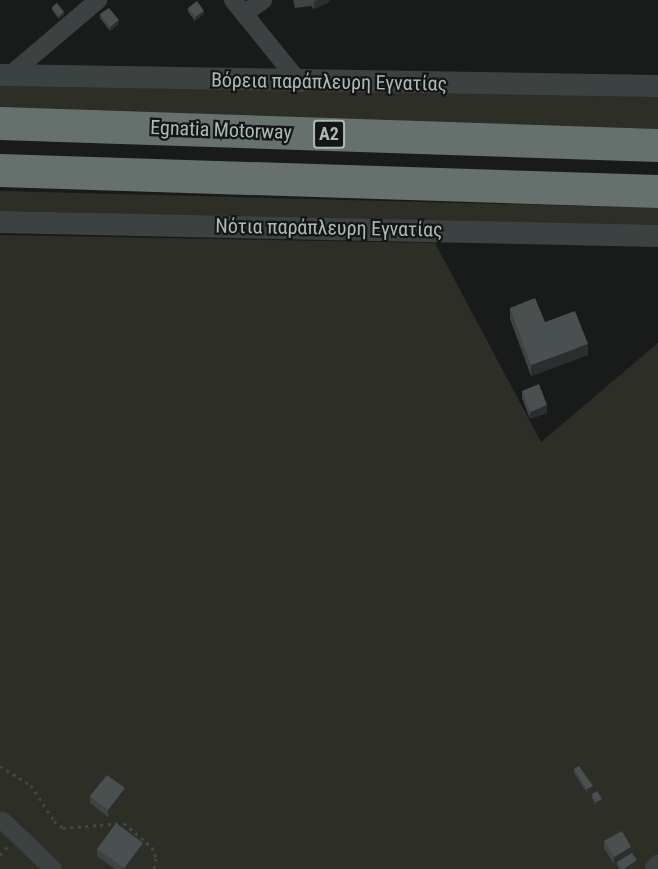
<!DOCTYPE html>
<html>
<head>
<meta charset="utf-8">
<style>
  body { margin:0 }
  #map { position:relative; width:658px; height:869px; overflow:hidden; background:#191b1b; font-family:"Roboto Condensed",sans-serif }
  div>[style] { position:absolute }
  .green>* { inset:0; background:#2d2e25 }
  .path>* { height:3px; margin-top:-1.5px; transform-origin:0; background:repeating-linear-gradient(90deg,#404745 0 3px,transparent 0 7.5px) }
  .minor>* { height:18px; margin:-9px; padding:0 9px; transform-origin:9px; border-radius:9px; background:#3c4241 }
  .tertiary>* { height:22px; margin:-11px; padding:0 11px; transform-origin:11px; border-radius:11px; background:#3c4241 }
  .motorway>* { height:33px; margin:-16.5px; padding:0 16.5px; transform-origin:16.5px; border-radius:16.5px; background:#66716e }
  .wall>* { inset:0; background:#3e4343 }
  .shaded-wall>* { inset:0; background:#2a2e2e }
  .building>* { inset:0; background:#4a504f }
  span { translate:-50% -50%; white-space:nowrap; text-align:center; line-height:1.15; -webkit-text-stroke:4.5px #141616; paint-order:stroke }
  .shield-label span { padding:2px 4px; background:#141616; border:2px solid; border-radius:4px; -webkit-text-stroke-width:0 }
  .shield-label { font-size:18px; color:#abbbb5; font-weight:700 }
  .street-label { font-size:20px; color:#abbbb5 }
</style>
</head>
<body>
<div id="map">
  <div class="green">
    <div style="clip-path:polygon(0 86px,658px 95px,658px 129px,0 109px)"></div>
    <div style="clip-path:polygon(0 191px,658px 208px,658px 228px,0 211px)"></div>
    <div style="clip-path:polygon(0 235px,435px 243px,541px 442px,658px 343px,658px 869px,0 869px)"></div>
  </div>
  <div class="path">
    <div style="left:0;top:766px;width:36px;rotate:32deg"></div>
    <div style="left:31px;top:785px;width:43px;rotate:57.4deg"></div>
    <div style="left:54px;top:821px;width:11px;rotate:38deg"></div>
    <div style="left:63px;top:828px;width:61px;rotate:-4.7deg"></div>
    <div style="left:124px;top:823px;width:37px;rotate:41deg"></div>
    <div style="left:152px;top:847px;width:12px;rotate:70deg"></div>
    <div style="left:156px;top:858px;width:11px;rotate:100deg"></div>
    <div style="left:0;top:855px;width:11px;rotate:-49deg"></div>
  </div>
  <div class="minor">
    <div style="left:233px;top:0;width:107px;rotate:51.1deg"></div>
    <div style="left:244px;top:14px;width:24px;rotate:-36deg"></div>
    <div style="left:10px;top:75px;width:116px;rotate:-40.4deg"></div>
    <div style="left:3px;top:821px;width:69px;rotate:43.8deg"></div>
  </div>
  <div class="tertiary">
    <div style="left:0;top:75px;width:658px;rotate:0.96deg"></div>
    <div style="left:0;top:222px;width:658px;rotate:1.22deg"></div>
    <div style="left:656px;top:869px;width:4px;rotate:-56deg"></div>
  </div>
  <div class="motorway">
    <div style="left:0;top:123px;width:658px;rotate:1.91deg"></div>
    <div style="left:0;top:170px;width:658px;rotate:1.83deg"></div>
  </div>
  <div class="wall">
    <div style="clip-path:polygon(293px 0,330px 0,329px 2px,314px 9px,311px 6px,295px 8px)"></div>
    <div style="clip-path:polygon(52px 7px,64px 15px,59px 19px,52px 10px)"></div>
    <div style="clip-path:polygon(188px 8px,204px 14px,195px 21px,188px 12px)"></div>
    <div style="clip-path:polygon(100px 14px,119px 24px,110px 31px,100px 18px)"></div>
    <div style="clip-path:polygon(510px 308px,545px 322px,588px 355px,531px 376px,510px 319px)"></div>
    <div style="clip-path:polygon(522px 391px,547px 413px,530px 419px,522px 398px)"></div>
    <div style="clip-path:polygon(574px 769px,593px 789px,587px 793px,574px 773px)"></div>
    <div style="clip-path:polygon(592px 794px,602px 802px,596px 806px,592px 798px)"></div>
    <div style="clip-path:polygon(90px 796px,125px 796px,108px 817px,90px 803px)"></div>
    <div style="clip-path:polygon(604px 841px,631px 853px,637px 864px,629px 869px,619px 869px,617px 866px,617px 862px,619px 861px,614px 864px,604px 849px)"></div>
    <div style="clip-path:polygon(97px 849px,143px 851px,129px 869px,115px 869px,97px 856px)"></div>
  </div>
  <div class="shaded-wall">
    <div style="clip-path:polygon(318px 0,330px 0,329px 2px,314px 9px,314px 2px)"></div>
    <div style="clip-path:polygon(204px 11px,204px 14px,195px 21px,195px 17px)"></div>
    <div style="clip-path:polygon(64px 12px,64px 15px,59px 19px,59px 16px)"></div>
    <div style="clip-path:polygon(119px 20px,119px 24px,110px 31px,110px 27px)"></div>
    <div style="clip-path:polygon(588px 344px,588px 355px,531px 376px,531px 365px)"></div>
    <div style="clip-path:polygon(547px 405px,547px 413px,530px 419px,530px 412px)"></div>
    <div style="clip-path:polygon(593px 786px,593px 789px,587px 793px,587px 789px)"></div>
    <div style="clip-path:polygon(125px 788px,125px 796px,108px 817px,108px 810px)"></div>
    <div style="clip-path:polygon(602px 799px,602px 802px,596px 806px,596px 802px)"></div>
    <div style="clip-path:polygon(143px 843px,143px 851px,129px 869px,124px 869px)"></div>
    <div style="clip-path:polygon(631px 847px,631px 854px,614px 864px,614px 857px)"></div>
    <div style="clip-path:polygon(637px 860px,637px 864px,629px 869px,624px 869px)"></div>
  </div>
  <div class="building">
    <div style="clip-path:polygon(197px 1px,204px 11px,195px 17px,188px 8px)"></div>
    <div style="clip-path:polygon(57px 3px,64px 12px,59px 16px,52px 7px)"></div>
    <div style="clip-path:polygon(109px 8px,119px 20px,110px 27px,100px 14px)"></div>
    <div style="clip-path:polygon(535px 298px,545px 322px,575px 311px,588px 344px,531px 365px,510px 308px)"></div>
    <div style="clip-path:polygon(539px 384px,547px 405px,530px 412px,522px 391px)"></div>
    <div style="clip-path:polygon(579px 766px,593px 786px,587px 789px,574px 769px)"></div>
    <div style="clip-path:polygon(107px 775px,125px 788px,108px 810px,90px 796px)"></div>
    <div style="clip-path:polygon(597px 791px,602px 799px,596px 802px,592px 794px)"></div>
    <div style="clip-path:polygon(116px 823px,143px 843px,124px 868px,97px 849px)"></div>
    <div style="clip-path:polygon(622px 831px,631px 847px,614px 857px,604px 841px)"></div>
    <div style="clip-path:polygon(632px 853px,637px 860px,624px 869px,621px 869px,617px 862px)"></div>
  </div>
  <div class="shield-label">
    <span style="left:329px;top:134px">Α2</span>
  </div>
  <div class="street-label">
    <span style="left:329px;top:82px;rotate:1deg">Βόρεια παράπλευρη Εγνατίας</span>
    <span style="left:221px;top:130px;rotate:2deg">Egnatia Motorway</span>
    <span style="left:329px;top:228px;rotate:1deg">Νότια παράπλευρη Εγνατίας</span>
  </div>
</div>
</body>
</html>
